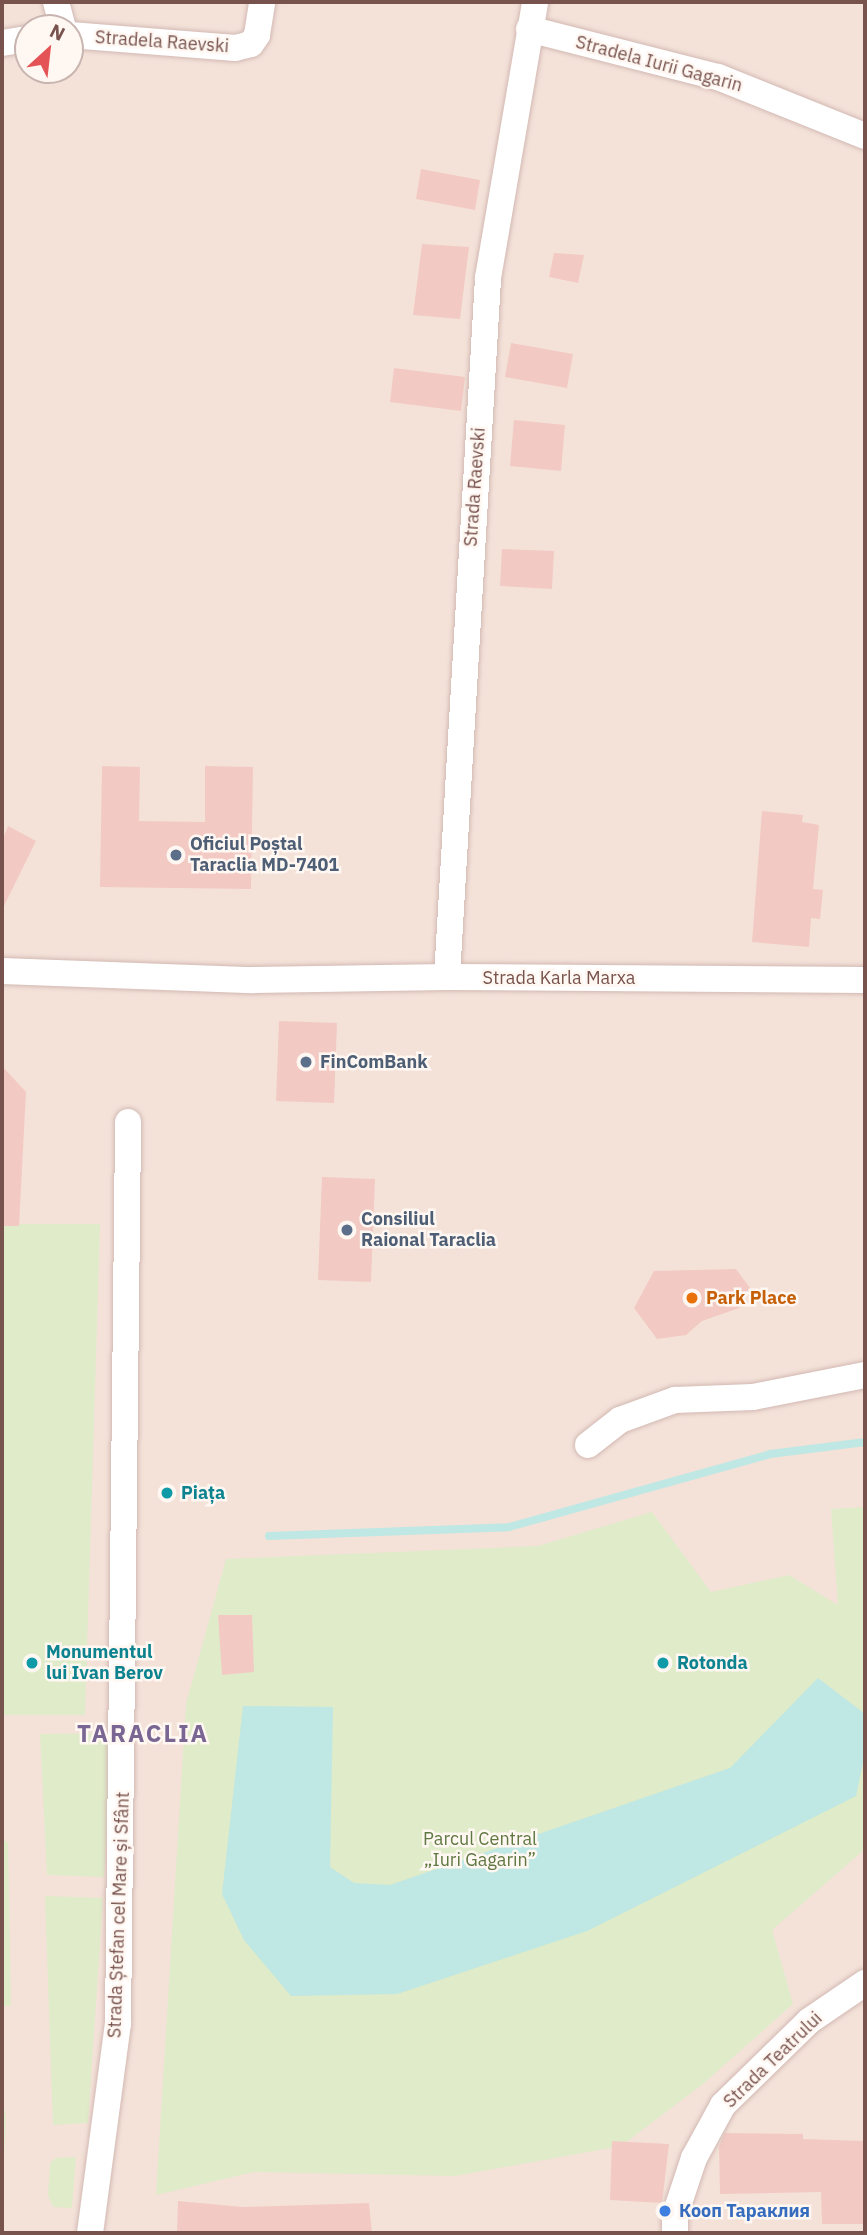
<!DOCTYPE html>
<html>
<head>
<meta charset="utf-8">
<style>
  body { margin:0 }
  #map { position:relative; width:867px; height:2235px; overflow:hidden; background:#fdf2eb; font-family:"IBM Plex Sans",sans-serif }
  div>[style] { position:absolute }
  .residential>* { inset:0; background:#f4e2d9 }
  .green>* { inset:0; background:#dfebc9 }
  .water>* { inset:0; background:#bfe7e3 }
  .stream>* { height:8px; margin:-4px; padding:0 4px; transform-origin:4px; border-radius:4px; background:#bfe7e3 }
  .building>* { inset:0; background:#f2cac3 }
  .roads { filter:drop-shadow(0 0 2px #d2b9b3) drop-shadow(0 0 2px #d2b9b3) }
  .minor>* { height:26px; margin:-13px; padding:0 13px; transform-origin:13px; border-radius:13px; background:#fff }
  .dots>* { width:19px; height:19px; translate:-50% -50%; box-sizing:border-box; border:4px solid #fff7f2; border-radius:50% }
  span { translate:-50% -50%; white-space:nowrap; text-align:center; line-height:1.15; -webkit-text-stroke:5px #fff7f2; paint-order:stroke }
  .street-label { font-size:18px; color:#78524d }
  .service-label { font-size:18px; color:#4e5e75; font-weight:700 }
  .left { translate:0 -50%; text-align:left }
  .food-label { font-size:18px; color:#c56008; font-weight:700 }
  .culture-label { font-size:18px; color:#0d838f; font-weight:700 }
  .park-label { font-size:18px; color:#5f7842 }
  .shop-label { font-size:18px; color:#366cbe; font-weight:700 }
  .district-label { font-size:24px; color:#7a6693; font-weight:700; letter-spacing:2px }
  .frame { position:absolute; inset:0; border:4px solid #78524d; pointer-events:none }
  .north { position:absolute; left:14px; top:14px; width:70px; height:70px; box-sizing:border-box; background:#fff7f2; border:2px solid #c9b5b0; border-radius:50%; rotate:27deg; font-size:19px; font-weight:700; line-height:28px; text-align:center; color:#78524d }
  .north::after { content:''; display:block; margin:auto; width:24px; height:32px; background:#e45356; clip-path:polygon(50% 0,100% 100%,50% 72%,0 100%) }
</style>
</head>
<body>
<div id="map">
  <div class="residential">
    <div style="clip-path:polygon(evenodd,2px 2px,865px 2px,865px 2233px,2px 2233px,2px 2px,28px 28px,70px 28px,70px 70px,28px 70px,28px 28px)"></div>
  </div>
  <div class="green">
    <div style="clip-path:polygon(2px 1224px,100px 1224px,85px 1715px,2px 1715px)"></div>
    <div style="clip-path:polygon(865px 1507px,865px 1849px,772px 1930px,793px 2004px,703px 2084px,621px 2146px,455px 2176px,254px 2172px,156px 2195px,186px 1704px,226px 1559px,538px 1546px,652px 1512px,711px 1592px,789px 1575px,838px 1605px,831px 1509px)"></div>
    <div style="clip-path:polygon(113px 1733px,104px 1877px,47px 1875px,40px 1734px)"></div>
    <div style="clip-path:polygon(2px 1838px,8px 1843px,11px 2006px,2px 2006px)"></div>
    <div style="clip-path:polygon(45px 1896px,103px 1898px,88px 2123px,53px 2125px)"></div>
    <div style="clip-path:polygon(2px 2100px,6px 2116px,2px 2201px)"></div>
    <div style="clip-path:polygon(76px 2157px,72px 2208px,53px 2207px,48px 2195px,50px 2164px,55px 2158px)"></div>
  </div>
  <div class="water">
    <div style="clip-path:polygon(818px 1678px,865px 1714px,865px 1753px,856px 1796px,587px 1931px,397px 1994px,291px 1996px,244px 1940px,222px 1894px,243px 1706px,333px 1707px,330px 1867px,354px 1883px,390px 1885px,730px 1768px)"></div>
  </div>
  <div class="stream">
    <div style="left:269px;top:1536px;width:240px;rotate:-2.1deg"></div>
    <div style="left:509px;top:1527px;width:271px;rotate:-15.6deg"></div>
    <div style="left:770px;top:1454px;width:96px;rotate:-7.2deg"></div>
  </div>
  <div class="building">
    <div style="clip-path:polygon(421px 169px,480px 180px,475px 210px,416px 199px)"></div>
    <div style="clip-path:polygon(422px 244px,469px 247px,460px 319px,413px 315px)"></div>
    <div style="clip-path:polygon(554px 253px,584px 255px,578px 283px,549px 277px)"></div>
    <div style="clip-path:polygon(511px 343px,573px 354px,567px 388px,505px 377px)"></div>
    <div style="clip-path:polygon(394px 368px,465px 377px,461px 411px,390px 402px)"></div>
    <div style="clip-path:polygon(514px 420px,565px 425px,561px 471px,510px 466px)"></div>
    <div style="clip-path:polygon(502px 549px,554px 551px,552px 589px,500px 586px)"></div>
    <div style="clip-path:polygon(102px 766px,140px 767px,139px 821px,205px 822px,205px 766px,253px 767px,251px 889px,100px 887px)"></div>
    <div style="clip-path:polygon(762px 811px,803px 815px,802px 822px,819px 825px,813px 889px,823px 890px,820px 919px,811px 918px,809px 947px,752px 942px)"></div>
    <div style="clip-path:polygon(8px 826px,36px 841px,2px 910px,2px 841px)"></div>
    <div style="clip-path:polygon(279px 1021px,337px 1023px,334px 1103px,276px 1101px)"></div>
    <div style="clip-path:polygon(2px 1066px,26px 1092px,19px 1226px,2px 1226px)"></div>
    <div style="clip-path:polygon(322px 1177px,375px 1179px,371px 1282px,318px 1280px)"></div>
    <div style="clip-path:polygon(736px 1269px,750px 1288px,739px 1308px,702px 1321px,686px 1335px,657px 1339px,634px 1308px,654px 1271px)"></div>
    <div style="clip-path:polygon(218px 1615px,252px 1615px,254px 1672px,222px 1675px)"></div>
    <div style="clip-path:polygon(725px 2133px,803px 2134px,803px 2139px,865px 2141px,865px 2224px,822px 2224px,821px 2192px,720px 2194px,719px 2146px)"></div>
    <div style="clip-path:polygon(612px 2141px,669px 2144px,662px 2203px,610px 2200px)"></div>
    <div style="clip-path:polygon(178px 2201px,243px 2207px,369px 2203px,372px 2233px,177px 2233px)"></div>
  </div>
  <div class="roads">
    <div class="minor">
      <div style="left:56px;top:2px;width:27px;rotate:75deg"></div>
      <div style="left:529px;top:29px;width:195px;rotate:14.3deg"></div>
      <div style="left:718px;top:77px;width:158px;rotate:21.9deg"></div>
      <div style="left:70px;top:35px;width:166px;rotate:4.5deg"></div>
      <div style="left:235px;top:48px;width:16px;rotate:-14deg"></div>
      <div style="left:251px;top:44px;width:11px;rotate:-56deg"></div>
      <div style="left:257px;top:35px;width:33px;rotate:-81deg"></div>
      <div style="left:2px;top:43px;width:26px;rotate:-9deg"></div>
      <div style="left:2px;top:971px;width:251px;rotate:2.1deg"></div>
      <div style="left:253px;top:980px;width:194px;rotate:-0.9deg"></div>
      <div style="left:447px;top:977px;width:418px;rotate:0.4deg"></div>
      <div style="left:447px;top:977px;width:700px;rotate:-86.64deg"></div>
      <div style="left:488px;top:278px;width:280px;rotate:-80.3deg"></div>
      <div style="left:588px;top:1445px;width:41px;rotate:-38deg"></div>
      <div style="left:620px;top:1420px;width:59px;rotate:-20deg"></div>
      <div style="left:675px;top:1400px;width:78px;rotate:-2.2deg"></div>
      <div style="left:753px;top:1397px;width:114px;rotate:-11.1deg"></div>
      <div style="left:90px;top:2233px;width:211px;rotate:-82.4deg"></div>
      <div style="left:118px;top:2024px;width:902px;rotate:-89.36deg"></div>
      <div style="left:675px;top:2233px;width:18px;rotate:-90deg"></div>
      <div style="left:675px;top:2215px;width:60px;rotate:-71.6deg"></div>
      <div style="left:694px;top:2158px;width:60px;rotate:-61.3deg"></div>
      <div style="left:723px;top:2105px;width:120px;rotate:-44.3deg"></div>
      <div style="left:809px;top:2021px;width:68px;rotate:-34.2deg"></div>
    </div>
  </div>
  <div class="dots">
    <div style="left:176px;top:855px;background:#5c6f8a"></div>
    <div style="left:306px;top:1062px;background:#5c6f8a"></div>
    <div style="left:347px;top:1230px;background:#5c6f8a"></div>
    <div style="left:692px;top:1298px;background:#e8710a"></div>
    <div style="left:167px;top:1493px;background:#0f9aa8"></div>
    <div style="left:32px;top:1663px;background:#0f9aa8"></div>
    <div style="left:663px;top:1663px;background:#0f9aa8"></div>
    <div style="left:665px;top:2211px;background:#3f7fe0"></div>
  </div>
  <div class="street-label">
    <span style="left:162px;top:42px;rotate:4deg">Stradela Raevski</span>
    <span style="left:659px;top:64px;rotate:15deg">Stradela Iurii Gagarin</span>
    <span style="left:475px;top:487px;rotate:-86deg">Strada Raevski</span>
    <span style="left:559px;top:978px">Strada Karla Marxa</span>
    <span style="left:119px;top:1915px;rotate:-88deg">Strada Ștefan cel Mare și Sfânt</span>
    <span style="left:773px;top:2060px;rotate:-44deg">Strada Teatrului</span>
  </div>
  <div class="service-label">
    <span class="left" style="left:190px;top:855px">Oficiul Poștal<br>Taraclia MD-7401</span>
    <span class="left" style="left:320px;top:1062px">FinComBank</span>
    <span class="left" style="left:361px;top:1230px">Consiliul<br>Raional Taraclia</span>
  </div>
  <div class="food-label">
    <span class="left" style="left:706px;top:1298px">Park Place</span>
  </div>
  <div class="culture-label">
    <span class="left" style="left:181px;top:1493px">Piața</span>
    <span class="left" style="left:46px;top:1663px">Monumentul<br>lui Ivan Berov</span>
    <span class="left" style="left:677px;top:1663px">Rotonda</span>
  </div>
  <div class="park-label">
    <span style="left:480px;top:1850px">Parcul Central<br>„Iuri Gagarin”</span>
  </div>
  <div class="shop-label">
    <span class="left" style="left:679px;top:2211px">Кооп Тараклия</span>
  </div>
  <div class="district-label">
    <span style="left:143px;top:1734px">TARACLIA</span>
  </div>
  <div class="frame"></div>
  <div class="north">N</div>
</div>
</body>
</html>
